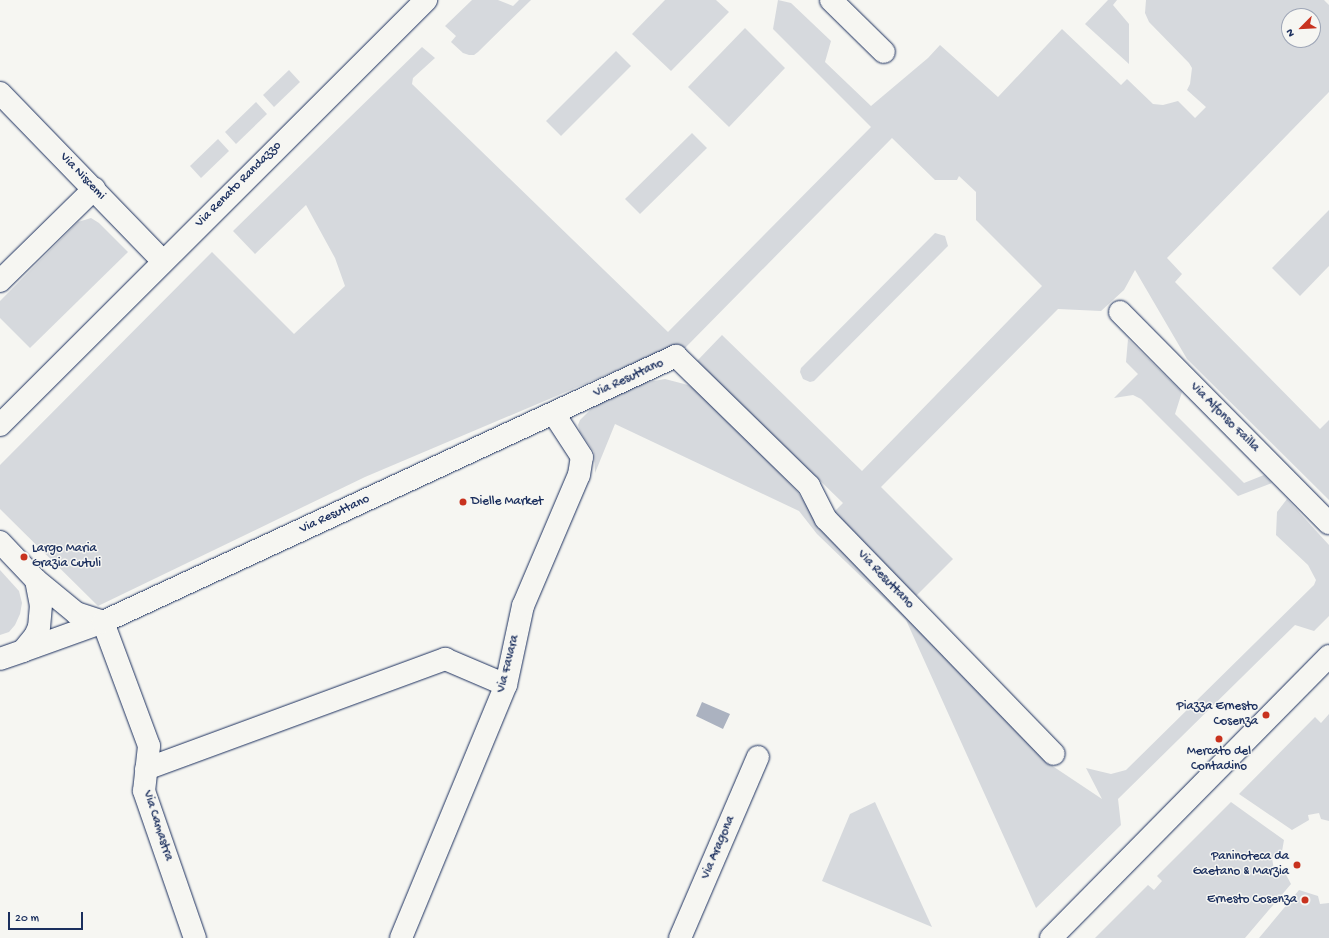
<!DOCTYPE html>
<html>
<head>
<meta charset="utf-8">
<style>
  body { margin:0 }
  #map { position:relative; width:1329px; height:938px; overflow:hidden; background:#f6f6f2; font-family:"Gochi Hand",sans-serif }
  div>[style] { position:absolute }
  .green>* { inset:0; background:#d6d9dd }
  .water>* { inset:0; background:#abb2c0 }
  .roads { filter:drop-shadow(0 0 1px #1b2f5e) drop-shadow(0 0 1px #1b2f5e) }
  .street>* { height:22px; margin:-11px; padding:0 11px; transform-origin:11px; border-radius:11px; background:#f6f6f2 }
  .dots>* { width:11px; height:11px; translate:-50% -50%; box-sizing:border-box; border:2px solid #f6f6f2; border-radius:50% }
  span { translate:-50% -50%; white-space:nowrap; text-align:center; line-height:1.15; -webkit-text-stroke:3px #f6f6f2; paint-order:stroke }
  .street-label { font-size:13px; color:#1b2f5e }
  .poi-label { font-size:13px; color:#1b2f5e }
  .left { translate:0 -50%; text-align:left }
  .right { translate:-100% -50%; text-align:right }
  .north { position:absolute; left:1281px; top:8px; width:40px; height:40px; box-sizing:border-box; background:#f6f6f2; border:1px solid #9ea6b7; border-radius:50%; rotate:246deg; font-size:11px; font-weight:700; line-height:16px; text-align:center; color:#1b2f5e }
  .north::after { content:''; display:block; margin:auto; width:14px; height:18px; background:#c8321e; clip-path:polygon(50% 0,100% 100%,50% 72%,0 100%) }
  .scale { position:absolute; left:8px; top:912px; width:75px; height:18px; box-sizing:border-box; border:2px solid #1b2f5e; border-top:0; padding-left:5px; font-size:12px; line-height:14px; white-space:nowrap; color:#1b2f5e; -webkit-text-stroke:3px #f6f6f2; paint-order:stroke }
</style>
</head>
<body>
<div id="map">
  <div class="green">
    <div style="clip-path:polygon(472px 0,498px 0,513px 6px,519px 0,531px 0,478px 52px,474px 55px,469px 55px,463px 53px,451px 42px,456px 36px,445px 26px)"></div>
    <div style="clip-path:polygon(665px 0,716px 0,729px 12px,671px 71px,632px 34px)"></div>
    <div style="clip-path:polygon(evenodd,778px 0,791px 3px,831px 41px,825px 62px,871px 106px,928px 58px,940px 45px,998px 97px,1062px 29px,1121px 85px,1127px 79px,1153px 104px,1163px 105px,1178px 101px,1195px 118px,1206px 107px,1187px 90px,1190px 84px,1192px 68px,1189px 63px,1149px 22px,1145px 13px,1146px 0,1324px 0,1329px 5px,1329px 92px,1167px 258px,1182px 274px,1175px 282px,1320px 429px,1329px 420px,1329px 500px,1187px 359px,1135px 270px,1124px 290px,1101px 311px,1058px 309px,881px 487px,953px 559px,916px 596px,833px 513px,843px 503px,697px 361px,722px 335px,862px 471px,1042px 286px,976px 220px,976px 192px,959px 176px,957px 180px,935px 180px,892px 138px,684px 349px,679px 344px,365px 477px,98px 606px,0 509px,0 465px,212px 252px,294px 334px,345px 286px,335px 258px,306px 205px,255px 254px,233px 231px,422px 47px,435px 58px,413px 78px,412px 84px,668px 332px,871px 127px,773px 29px,778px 0,1289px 16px,1313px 16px,1313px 40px,1289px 40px,1289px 16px)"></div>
    <div style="clip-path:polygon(1108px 0,1117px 0,1113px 5px,1129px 24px,1129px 64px,1085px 24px)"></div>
    <div style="clip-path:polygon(745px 28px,785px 68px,729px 127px,688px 87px)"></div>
    <div style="clip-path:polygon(616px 51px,631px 66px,561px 136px,546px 121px)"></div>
    <div style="clip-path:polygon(289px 70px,300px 82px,274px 107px,263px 95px)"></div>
    <div style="clip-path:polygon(256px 102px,267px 114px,236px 144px,225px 132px)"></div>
    <div style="clip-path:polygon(692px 133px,707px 148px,640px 214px,625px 199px)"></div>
    <div style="clip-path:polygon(218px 139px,229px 151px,201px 178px,190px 166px)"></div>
    <div style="clip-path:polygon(1329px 210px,1329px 266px,1300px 296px,1272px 268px)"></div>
    <div style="clip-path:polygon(91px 218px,99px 223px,128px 252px,30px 348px,0 318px,0 301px,78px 222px)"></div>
    <div style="clip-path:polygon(935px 233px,945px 236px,948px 246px,814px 381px,810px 382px,803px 379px,800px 372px,801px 368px)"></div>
    <div style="clip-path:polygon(1128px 339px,1182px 392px,1175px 414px,1244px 483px,1264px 475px,1272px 483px,1238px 496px,1141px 399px,1133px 395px,1114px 398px,1138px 374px,1126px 362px)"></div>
    <div style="clip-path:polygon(665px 379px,688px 385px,701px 393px,797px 491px,822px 529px,1051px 765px,1102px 799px,1086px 768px,1111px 774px,1126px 770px,1314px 585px,1316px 580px,1308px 565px,1276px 535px,1277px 512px,1287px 499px,1329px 545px,1329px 616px,1314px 631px,1295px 625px,1118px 799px,1121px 825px,1036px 908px,906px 620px,817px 534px,799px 511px,615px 424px,595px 473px,594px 452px,580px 432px,578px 425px,580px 420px,593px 407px,602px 401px,637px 384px)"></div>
    <div style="clip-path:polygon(0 570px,19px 591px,22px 603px,20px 614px,15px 625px,9px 632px,0 635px)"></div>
    <div style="clip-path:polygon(1329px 714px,1329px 821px,1321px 819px,1319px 813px,1308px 815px,1309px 820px,1292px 830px,1239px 794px,1315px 717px,1321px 723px)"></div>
    <div style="clip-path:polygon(875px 802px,932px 927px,822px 881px,850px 814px)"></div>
    <div style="clip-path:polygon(1231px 802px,1284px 840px,1281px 857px,1272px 858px,1274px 870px,1283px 869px,1291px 884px,1245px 938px,1095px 938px,1148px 885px,1154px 890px,1162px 881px,1157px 876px)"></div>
    <div style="clip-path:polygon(1299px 890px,1318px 896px,1320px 904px,1329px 903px,1329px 938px,1259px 938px)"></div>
  </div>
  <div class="water">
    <div style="clip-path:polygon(702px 702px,730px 714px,723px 729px,696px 716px)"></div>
  </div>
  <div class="roads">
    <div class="street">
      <div style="left:831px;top:0;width:74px;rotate:44.5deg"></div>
      <div style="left:0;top:93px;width:234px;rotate:45.9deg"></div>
      <div style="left:0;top:281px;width:132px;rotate:-44.4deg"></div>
      <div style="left:1120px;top:312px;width:297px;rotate:45.3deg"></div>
      <div style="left:0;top:425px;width:602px;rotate:-44.93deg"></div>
      <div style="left:0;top:542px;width:52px;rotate:46.5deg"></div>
      <div style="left:36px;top:580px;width:25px;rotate:79deg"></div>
      <div style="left:41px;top:605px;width:22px;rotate:95deg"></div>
      <div style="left:39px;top:627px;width:10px;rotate:114deg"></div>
      <div style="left:35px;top:636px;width:19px;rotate:129deg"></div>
      <div style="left:23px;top:651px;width:24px;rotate:161deg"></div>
      <div style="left:36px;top:580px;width:52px;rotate:39.5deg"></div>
      <div style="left:76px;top:613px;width:28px;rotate:18deg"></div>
      <div style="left:103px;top:622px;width:132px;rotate:69.6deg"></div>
      <div style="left:149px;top:746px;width:45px;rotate:96.3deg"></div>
      <div style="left:144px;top:791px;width:156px;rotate:70.9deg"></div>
      <div style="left:23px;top:651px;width:85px;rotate:-19.9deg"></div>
      <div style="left:103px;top:622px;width:632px;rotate:-24.9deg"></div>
      <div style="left:676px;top:356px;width:186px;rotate:44.3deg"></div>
      <div style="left:809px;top:486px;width:37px;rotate:63deg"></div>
      <div style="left:826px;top:519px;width:327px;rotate:45.9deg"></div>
      <div style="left:146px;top:769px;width:319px;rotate:-20.2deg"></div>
      <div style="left:445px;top:659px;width:66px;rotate:23.1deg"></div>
      <div style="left:401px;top:938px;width:274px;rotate:-67.5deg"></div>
      <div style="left:506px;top:685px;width:81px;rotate:-77.9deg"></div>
      <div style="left:523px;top:606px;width:142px;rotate:-66.9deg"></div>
      <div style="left:579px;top:475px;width:18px;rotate:-81deg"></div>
      <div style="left:582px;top:457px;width:51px;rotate:-123.1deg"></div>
      <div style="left:680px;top:938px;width:197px;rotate:-66.7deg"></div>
      <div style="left:1051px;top:938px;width:396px;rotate:-45.4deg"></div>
    </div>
  </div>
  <div class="dots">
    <div style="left:463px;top:502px;background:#c8321e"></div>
    <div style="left:24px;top:557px;background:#c8321e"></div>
    <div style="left:1266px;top:715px;background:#c8321e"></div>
    <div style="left:1219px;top:739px;background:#c8321e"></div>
    <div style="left:1297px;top:865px;background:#c8321e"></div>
    <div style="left:1305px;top:900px;background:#c8321e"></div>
  </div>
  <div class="street-label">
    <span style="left:82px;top:177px;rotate:46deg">Via Niscemi</span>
    <span style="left:239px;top:185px;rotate:-45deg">Via Renato Randazzo</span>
    <span style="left:629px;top:379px;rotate:-25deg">Via Resuttano</span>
    <span style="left:1224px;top:418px;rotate:45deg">Via Alfonso Failla</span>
    <span style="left:335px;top:515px;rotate:-25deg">Via Resuttano</span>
    <span style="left:885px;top:580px;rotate:46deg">Via Resuttano</span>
    <span style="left:509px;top:664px;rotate:-76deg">Via Favara</span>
    <span style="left:157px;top:826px;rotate:72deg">Via Camastra</span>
    <span style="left:719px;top:848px;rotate:-67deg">Via Aragona</span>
  </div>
  <div class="poi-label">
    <span class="left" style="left:471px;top:502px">Dielle Market</span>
    <span class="left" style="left:32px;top:557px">Largo Maria<br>Grazia Cutuli</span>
    <span class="right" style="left:1258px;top:715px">Piazza Ernesto<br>Cosenza</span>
    <span style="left:1219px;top:760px">Mercato del<br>Contadino</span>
    <span class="right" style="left:1289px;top:865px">Paninoteca da<br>Gaetano &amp; Marzia</span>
    <span class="right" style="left:1297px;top:900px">Ernesto Cosenza</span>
  </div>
  <div class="north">N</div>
  <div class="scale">20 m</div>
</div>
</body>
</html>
